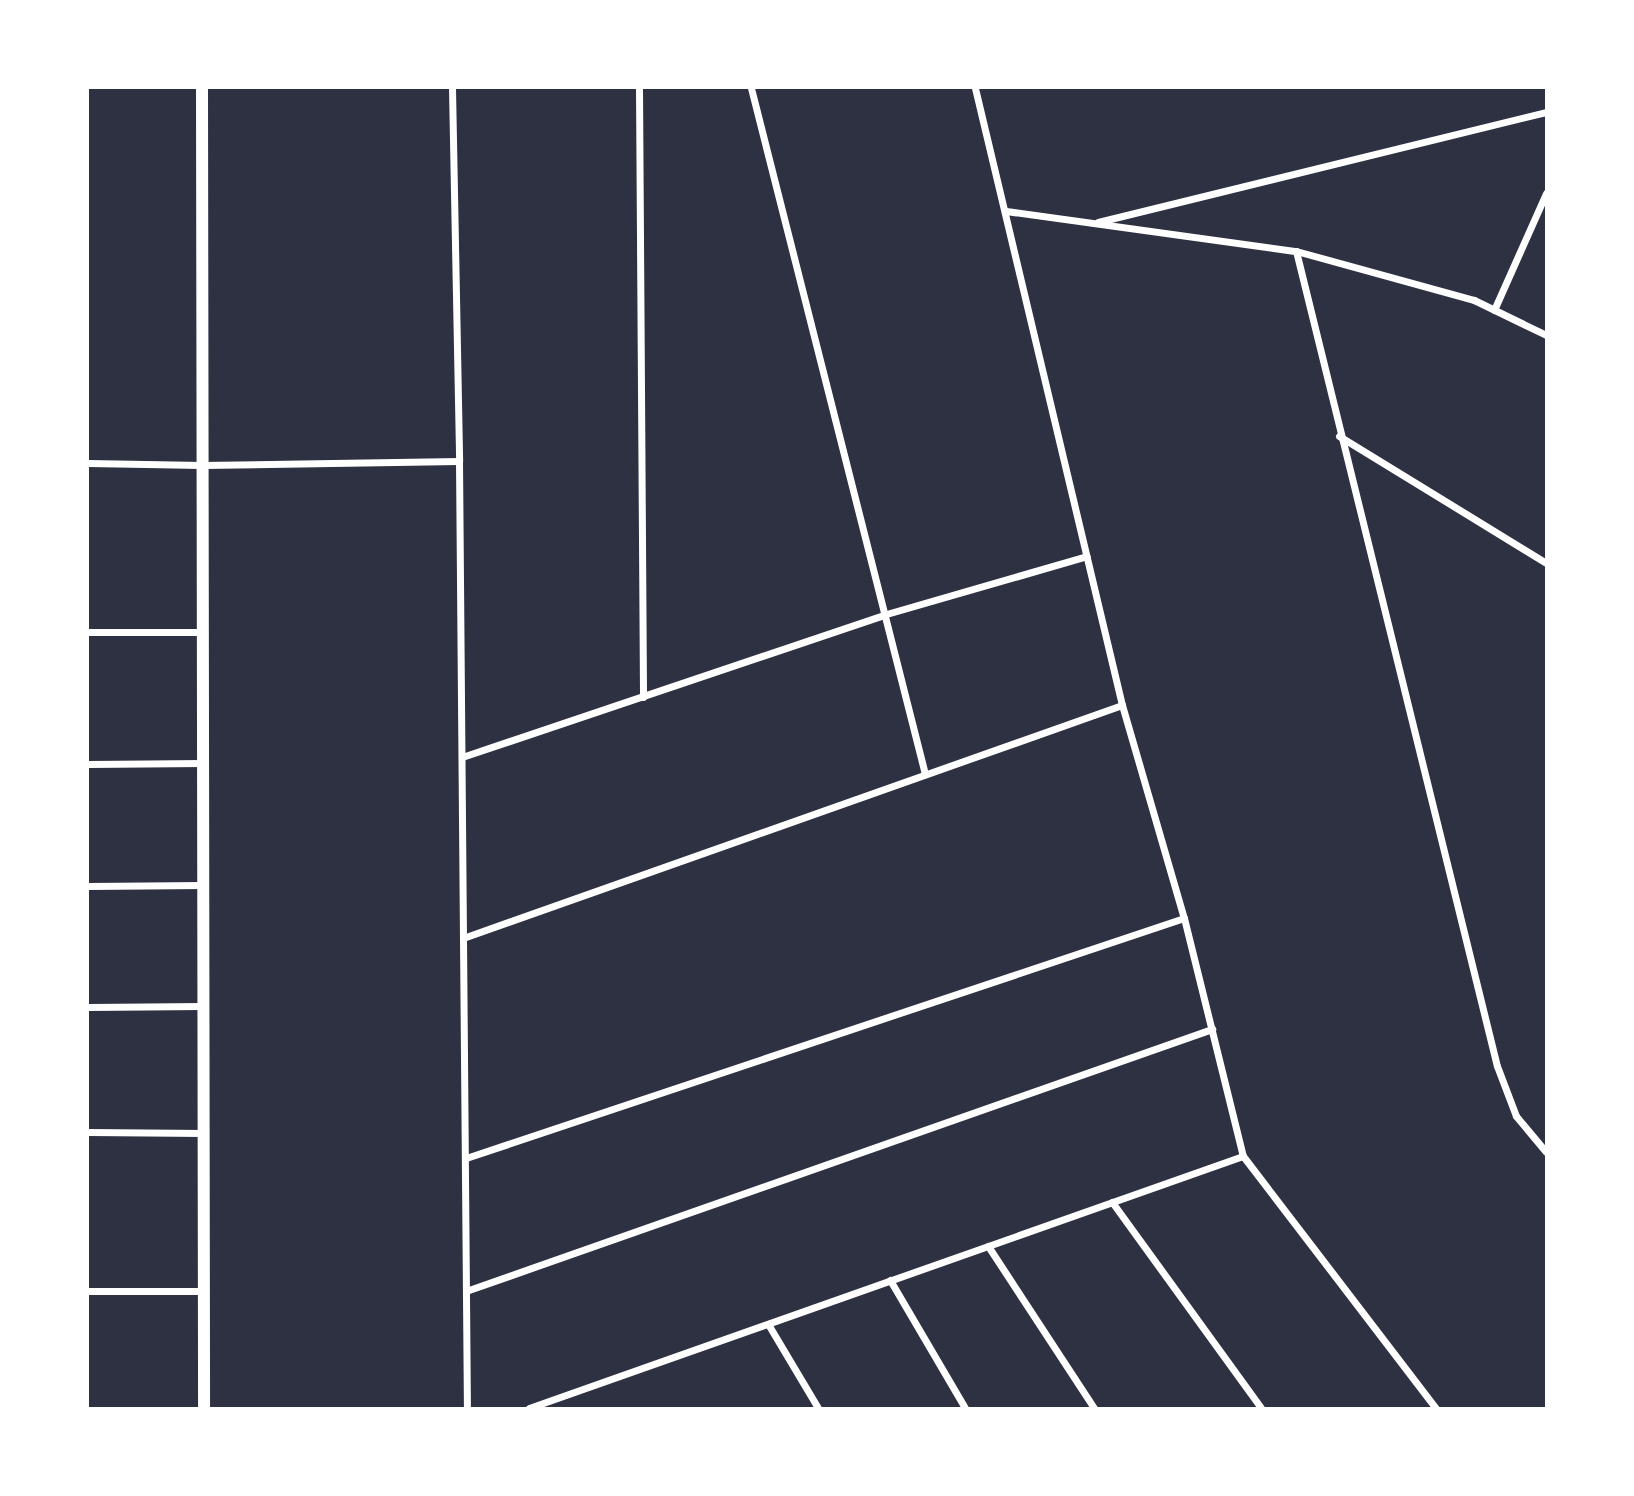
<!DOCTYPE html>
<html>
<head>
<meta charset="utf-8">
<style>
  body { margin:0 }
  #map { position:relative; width:1634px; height:1496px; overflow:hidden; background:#2d3142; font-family:"DM Sans",sans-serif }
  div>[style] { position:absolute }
  .minor>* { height:7px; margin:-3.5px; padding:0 3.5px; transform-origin:3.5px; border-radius:3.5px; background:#fff }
  .tertiary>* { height:12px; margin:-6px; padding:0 6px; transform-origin:6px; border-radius:6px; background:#fff }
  span { translate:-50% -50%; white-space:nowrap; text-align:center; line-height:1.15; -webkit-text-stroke:7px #fff; paint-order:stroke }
  .frame { position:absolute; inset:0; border:89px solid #fff; pointer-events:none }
</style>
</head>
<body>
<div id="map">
  <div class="minor">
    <div style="left:452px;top:88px;width:373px;rotate:88.9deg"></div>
    <div style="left:459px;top:461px;width:947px;rotate:89.52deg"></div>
    <div style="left:639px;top:88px;width:609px;rotate:89.62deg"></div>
    <div style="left:751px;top:88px;width:708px;rotate:75.77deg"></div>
    <div style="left:975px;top:88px;width:634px;rotate:76.6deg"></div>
    <div style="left:1122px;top:705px;width:222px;rotate:73.8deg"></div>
    <div style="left:1184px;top:918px;width:245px;rotate:76.1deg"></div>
    <div style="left:1243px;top:1156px;width:317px;rotate:52.6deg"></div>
    <div style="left:1006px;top:211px;width:293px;rotate:7.9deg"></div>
    <div style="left:1296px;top:251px;width:185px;rotate:15.4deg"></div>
    <div style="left:1474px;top:300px;width:80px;rotate:25.9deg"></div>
    <div style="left:1098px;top:222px;width:461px;rotate:-13.8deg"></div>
    <div style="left:1296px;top:251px;width:839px;rotate:76.15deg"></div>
    <div style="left:1497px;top:1066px;width:53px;rotate:69.2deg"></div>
    <div style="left:1516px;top:1116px;width:47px;rotate:50.2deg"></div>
    <div style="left:1494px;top:310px;width:128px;rotate:-66deg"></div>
    <div style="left:1339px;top:436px;width:243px;rotate:31.5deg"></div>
    <div style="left:88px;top:463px;width:114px;rotate:1deg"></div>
    <div style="left:202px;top:465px;width:257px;rotate:-0.9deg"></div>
    <div style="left:88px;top:632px;width:115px"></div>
    <div style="left:462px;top:757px;width:444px;rotate:-18.6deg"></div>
    <div style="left:883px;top:615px;width:212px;rotate:-16.1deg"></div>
    <div style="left:88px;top:764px;width:115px;rotate:-0.5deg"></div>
    <div style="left:88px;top:886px;width:115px;rotate:-0.5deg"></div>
    <div style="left:463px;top:938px;width:699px;rotate:-19.47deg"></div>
    <div style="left:88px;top:1007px;width:116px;rotate:-0.5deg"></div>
    <div style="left:88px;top:1132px;width:116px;rotate:0.5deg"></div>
    <div style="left:466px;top:1158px;width:757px;rotate:-18.48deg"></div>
    <div style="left:1112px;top:1202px;width:254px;rotate:54.1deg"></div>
    <div style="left:988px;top:1246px;width:194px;rotate:56.8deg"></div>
    <div style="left:890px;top:1280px;width:148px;rotate:59.6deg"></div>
    <div style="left:88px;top:1291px;width:116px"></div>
    <div style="left:466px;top:1291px;width:791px;rotate:-19.35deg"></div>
    <div style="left:768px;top:1324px;width:98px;rotate:59.2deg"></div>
    <div style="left:529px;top:1408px;width:757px;rotate:-19.44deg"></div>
  </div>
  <div class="tertiary">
    <div style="left:202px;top:88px;width:1320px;rotate:89.91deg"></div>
  </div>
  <div class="frame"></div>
</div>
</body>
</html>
